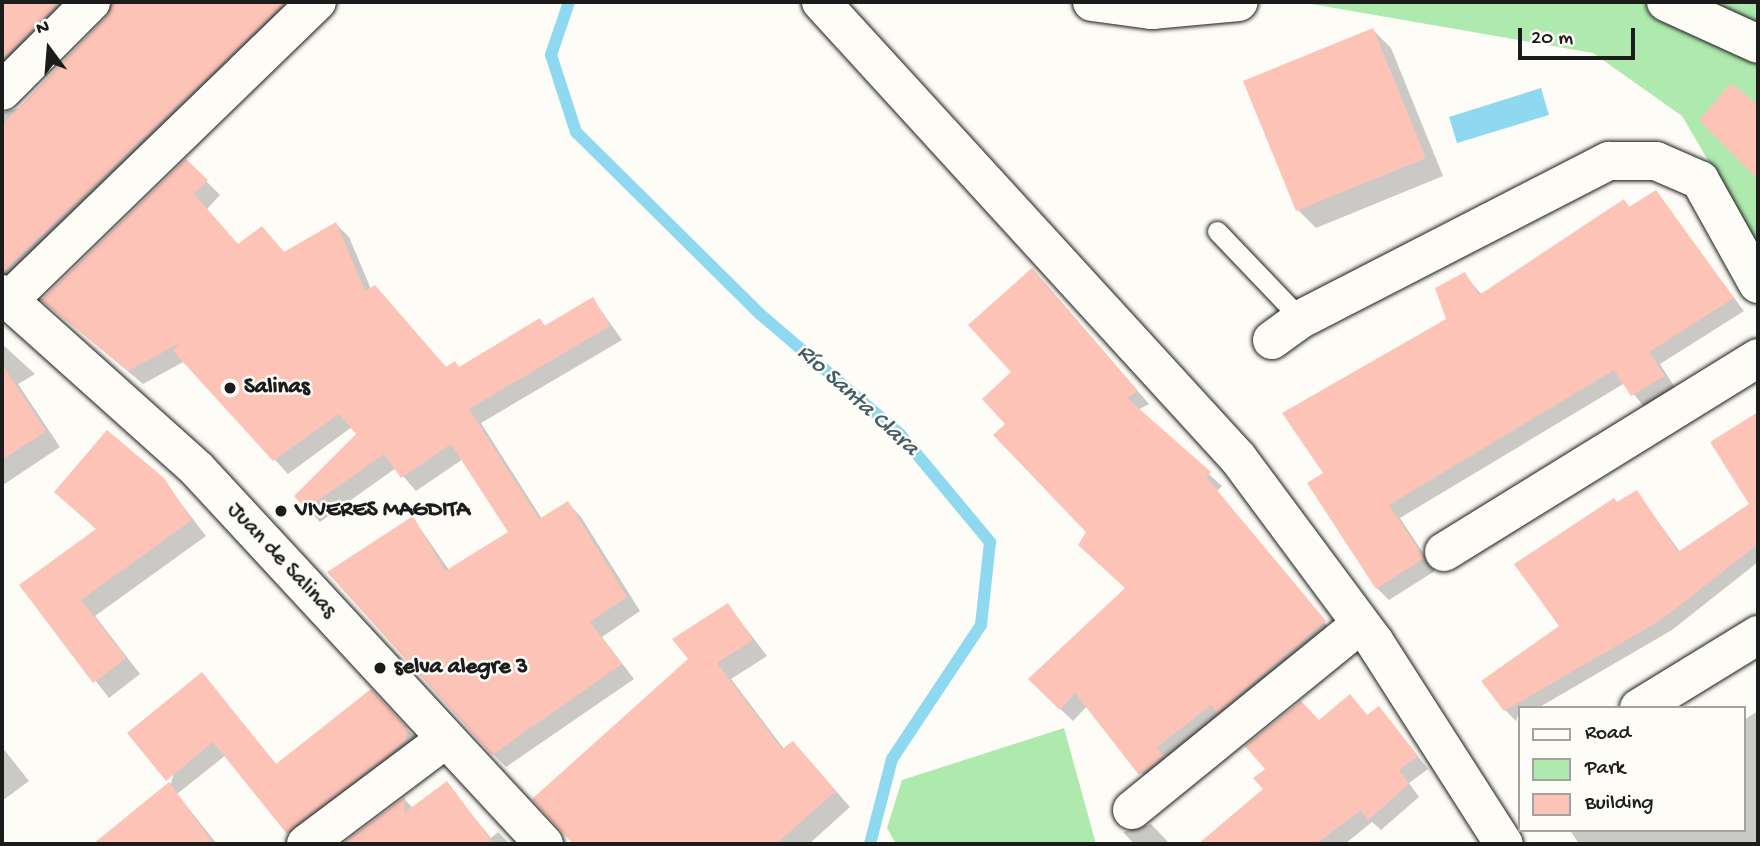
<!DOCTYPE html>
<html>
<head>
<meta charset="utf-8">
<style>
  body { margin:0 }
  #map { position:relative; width:1760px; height:846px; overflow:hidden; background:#fdfcf7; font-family:"Gochi Hand",sans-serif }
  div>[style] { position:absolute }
  .green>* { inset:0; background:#aee9ae }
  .water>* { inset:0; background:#8fd9f0 }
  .shadow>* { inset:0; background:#0003 }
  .stream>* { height:12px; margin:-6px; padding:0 6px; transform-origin:6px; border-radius:6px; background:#8fd9f0 }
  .building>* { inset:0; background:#fec3b7 }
  .roads { filter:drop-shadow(0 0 2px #1c1c1c) drop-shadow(0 0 2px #1c1c1c) }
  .service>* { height:19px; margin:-9.5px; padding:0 9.5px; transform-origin:9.5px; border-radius:9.5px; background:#fdfcf7 }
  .minor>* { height:38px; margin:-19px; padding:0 19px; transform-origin:19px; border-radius:19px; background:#fdfcf7 }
  .tertiary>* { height:38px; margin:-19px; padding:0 19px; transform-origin:19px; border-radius:19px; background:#fdfcf7 }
  .dots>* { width:19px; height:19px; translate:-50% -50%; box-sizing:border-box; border:4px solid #fdfcf7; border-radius:50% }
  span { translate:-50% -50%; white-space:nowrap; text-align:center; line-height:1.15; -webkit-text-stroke:5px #fdfcf7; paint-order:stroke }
  .poi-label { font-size:23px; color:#1c1c1c; font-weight:700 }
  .left { translate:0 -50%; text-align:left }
  .street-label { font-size:23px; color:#1c1c1c }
  .water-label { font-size:24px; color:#445e66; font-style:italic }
  .frame { position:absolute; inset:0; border:4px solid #1c1c1c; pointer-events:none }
  .legend { position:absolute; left:1518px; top:706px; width:228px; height:126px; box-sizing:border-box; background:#fdfcf7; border:2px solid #a3a29f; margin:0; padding:9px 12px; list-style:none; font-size:21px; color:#1c1c1c }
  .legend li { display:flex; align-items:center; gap:14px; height:35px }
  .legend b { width:35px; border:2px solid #a3a29f }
  .north { position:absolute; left:14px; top:14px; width:70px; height:70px; -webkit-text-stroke:5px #fdfcf7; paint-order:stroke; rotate:344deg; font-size:19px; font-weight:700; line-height:28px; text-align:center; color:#1c1c1c }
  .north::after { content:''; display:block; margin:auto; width:24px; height:32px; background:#1c1c1c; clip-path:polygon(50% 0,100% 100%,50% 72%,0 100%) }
  .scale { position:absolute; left:1518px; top:28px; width:117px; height:32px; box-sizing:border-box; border:4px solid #1c1c1c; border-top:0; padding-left:9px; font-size:21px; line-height:24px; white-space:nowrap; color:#1c1c1c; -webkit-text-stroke:5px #fdfcf7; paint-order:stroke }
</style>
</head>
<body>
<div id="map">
  <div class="green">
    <div style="clip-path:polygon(1300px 2px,1758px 2px,1758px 245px,1682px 116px,1593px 53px)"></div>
    <div style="clip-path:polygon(1064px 728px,1096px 844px,896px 844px,887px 828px,902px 780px)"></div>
  </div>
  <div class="water">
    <div style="clip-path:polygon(1541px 88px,1549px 115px,1457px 143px,1449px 117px)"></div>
  </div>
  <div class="shadow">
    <div style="clip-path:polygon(2px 2px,85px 2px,2px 88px)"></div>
    <div style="clip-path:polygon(113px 2px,311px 2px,8px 281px,2px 274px,2px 113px,19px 108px,108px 18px)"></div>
    <div style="clip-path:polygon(1373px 30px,1391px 48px,1443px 176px,1316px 228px,1298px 210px)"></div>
    <div style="clip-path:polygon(186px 161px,220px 195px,207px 209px,238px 245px,262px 228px,285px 253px,336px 224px,349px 237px,371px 289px,447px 368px,460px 369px,540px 320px,546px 327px,593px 299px,622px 340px,481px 423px,542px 519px,568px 503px,581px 517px,640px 611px,602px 637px,634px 679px,506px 767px,493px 754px,413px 518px,449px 570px,510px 533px,463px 459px,416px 491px,396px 468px,320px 522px,307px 508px,359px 435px,352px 427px,288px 474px,185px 361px,143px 384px,43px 300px)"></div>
    <div style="clip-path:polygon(1655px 192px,1744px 311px,1660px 364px,1676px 389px,1645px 408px,1625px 383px,1400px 518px,1435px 571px,1389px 600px,1377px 588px,1326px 473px,1448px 320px,1464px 274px,1482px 295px,1624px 201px,1631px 208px)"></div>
    <div style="clip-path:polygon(1045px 283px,1149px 404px,1138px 410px,1222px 486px,1217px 491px,1337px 638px,1153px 787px,1087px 706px,1073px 721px,1030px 680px,1127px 589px,1008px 424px,1014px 373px)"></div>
    <div style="clip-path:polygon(2px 344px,35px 374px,18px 384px,60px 447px,3px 485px)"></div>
    <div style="clip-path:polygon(1755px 416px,1758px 562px,1672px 630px,1538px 708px,1520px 708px,1516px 721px,1505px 710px,1562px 626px,1618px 504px,1637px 492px,1680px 552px,1752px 504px)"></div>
    <div style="clip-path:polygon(163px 480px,206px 536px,95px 616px,140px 674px,109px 698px,21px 585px,98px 530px,56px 492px)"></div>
    <div style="clip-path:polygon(728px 605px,767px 656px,731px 679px,784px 749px,808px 759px,850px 807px,809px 844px,577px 844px,534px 799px,691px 659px)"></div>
    <div style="clip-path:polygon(202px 675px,277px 765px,383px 704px,419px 742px,300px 844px,226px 755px,177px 794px,217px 844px,95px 844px,171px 783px)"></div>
    <div style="clip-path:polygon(1361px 708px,1368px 716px,1379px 708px,1428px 769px,1409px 783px,1419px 797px,1381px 830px,1372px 822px,1345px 844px,1201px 844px,1265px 789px,1320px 722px)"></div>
    <div style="clip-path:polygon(1758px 711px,1758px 844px,1579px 844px,1570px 830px,1744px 830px,1744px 720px)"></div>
    <div style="clip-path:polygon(2px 747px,29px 781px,2px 801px)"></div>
    <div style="clip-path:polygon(447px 784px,491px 838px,498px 832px,510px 844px,343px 844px,405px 800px,413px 808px)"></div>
    <div style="clip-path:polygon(1151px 824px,1170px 844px,1134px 844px,1123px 832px)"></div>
  </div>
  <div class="stream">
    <div style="left:569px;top:2px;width:56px;rotate:108.8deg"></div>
    <div style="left:551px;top:55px;width:81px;rotate:72deg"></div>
    <div style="left:576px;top:132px;width:259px;rotate:44.7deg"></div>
    <div style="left:760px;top:314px;width:184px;rotate:40.6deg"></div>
    <div style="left:900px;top:434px;width:141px;rotate:50.2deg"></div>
    <div style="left:990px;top:542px;width:83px;rotate:96.2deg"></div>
    <div style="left:981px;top:625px;width:161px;rotate:123.6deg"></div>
    <div style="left:892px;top:759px;width:88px;rotate:104.5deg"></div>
  </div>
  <div class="building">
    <div style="clip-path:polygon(2px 2px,60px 2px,2px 60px)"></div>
    <div style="clip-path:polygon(112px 2px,286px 2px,2px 273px,2px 125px,106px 17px)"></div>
    <div style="clip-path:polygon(1373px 28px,1426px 158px,1296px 211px,1243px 81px)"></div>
    <div style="clip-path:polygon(1731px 83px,1758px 105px,1758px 180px,1699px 120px)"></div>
    <div style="clip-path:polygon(186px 159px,208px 180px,194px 194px,238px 244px,262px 226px,284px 252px,336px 222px,365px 291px,375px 285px,446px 367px,455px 361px,459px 367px,540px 318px,544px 326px,593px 297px,610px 326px,469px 409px,539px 519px,568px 501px,627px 597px,590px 622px,622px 664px,492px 755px,327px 572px,413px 516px,445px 571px,508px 532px,451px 444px,401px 478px,384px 454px,306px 509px,294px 496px,356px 434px,339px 414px,273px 461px,173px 351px,180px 343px,128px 371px,41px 300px)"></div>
    <div style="clip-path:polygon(1656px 190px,1734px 298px,1649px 352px,1665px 376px,1631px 396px,1614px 370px,1389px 505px,1424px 558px,1376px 589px,1307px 483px,1323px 473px,1282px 413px,1446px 319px,1435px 288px,1465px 272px,1479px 295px,1624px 199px,1629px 207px)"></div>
    <div style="clip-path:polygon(1032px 268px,1138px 391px,1127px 398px,1211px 472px,1206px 477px,1326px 621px,1217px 713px,1211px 705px,1157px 747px,1164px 756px,1139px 775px,1075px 693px,1060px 710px,1028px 679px,1125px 588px,1078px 545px,1086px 532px,993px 435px,1005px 424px,982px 399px,1011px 372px,968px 325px)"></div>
    <div style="clip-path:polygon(2px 364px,46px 431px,2px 460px)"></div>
    <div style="clip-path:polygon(1758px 412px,1758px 544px,1661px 620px,1504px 711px,1481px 681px,1559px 626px,1514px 564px,1614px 498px,1617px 502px,1637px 490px,1678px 552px,1749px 504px,1710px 442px)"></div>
    <div style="clip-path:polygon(107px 430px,164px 478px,192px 520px,81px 600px,126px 658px,93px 683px,19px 585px,96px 529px,54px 492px)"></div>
    <div style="clip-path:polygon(728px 603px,753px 640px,717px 663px,782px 749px,793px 741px,836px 791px,776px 844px,573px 844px,532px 799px,688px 659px,672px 639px)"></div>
    <div style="clip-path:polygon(202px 672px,276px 764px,371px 689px,407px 728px,406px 741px,287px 834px,213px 742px,166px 781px,127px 733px)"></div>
    <div style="clip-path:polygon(1350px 694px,1367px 715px,1379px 706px,1418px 756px,1399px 770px,1409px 784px,1368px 820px,1361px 810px,1316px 844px,1198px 844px,1263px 789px,1253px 778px,1265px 769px,1245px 746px,1301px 701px,1319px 720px)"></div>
    <div style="clip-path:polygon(447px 781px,494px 844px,342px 844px,405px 797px,404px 813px)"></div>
    <div style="clip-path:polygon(169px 782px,214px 844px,93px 844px)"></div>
  </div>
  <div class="roads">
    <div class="service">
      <div style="left:1217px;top:231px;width:122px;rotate:46.3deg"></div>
    </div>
    <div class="minor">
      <div style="left:821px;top:2px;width:618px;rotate:47.56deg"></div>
      <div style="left:1238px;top:458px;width:228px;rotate:53.4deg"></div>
      <div style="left:1374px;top:641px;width:241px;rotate:57.4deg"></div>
      <div style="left:1092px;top:2px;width:61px;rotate:7.6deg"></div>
      <div style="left:1152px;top:10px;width:87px;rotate:-5.3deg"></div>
      <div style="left:1666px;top:2px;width:101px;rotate:24.5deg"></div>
      <div style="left:2px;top:91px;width:126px;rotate:-45deg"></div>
      <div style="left:9px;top:300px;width:429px;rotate:-44.1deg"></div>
      <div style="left:1272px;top:340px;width:36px;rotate:-36deg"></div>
      <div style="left:1301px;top:319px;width:346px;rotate:-27.2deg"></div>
      <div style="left:1609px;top:161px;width:47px"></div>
      <div style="left:1656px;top:161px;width:48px;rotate:23.4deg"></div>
      <div style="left:1700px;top:180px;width:119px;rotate:60.9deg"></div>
      <div style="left:1444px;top:552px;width:369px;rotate:-31.7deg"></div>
      <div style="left:1639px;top:708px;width:140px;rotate:-31.5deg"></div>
      <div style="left:1132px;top:810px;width:294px;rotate:-39.1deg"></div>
      <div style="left:306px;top:844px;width:175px;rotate:-36.9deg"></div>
    </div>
    <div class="tertiary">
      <div style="left:2px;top:294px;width:262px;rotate:41.9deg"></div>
      <div style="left:197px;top:469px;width:511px;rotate:47.22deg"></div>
    </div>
  </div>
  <div class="dots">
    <div style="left:230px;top:388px;background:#1c1c1c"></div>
    <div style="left:281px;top:511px;background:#1c1c1c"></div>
    <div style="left:380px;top:668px;background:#1c1c1c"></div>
  </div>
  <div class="poi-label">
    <span class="left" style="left:244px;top:388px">Salinas</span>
    <span class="left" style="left:295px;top:511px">VIVERES MAGDITA</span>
    <span class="left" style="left:394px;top:668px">selva alegre 3</span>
  </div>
  <div class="street-label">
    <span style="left:281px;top:561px;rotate:47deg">Juan de Salinas</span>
  </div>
  <div class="water-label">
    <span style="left:857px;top:401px;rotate:42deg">Río Santa Clara</span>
  </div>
  <div class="frame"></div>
  <ul class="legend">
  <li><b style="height:9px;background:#fdfcf7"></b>Road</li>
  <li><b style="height:19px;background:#aee9ae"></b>Park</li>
  <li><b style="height:19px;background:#fec3b7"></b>Building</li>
  </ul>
  <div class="north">N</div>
  <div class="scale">20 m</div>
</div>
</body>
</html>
